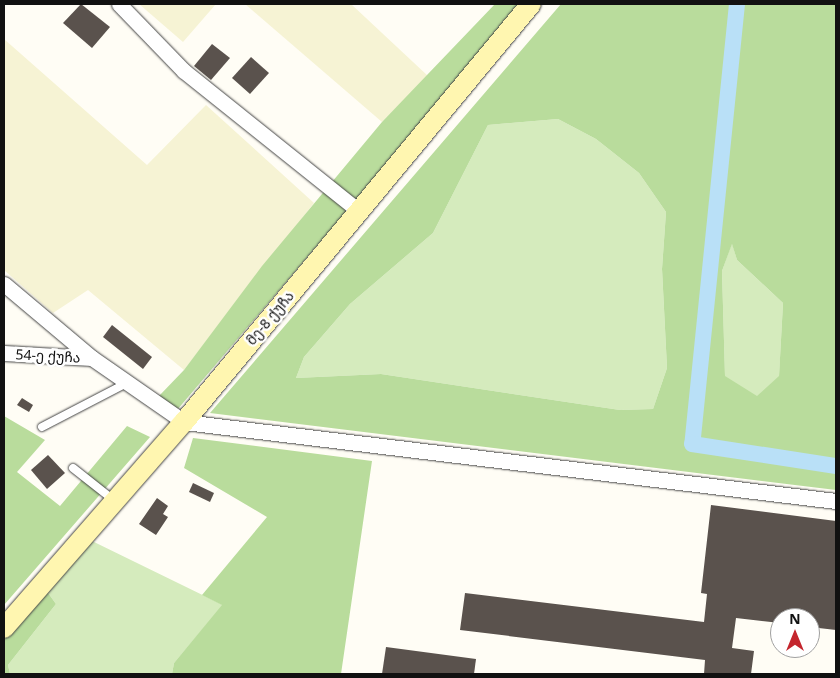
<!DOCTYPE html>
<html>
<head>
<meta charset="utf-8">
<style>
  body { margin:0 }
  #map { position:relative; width:840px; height:678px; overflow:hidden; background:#fffdf5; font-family:Georgia,"Noto Sans Georgian",serif }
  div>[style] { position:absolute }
  .farmland>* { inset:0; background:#f6f3d4 }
  .green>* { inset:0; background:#d5ebbd }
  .forest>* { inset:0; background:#b9dc9c }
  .canal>* { height:16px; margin:-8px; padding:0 8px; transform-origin:8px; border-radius:8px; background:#b9e0f7 }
  .building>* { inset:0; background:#5a524d }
  .roads { filter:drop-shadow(0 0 1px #444) drop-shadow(0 0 1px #444) }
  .lane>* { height:8px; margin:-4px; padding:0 4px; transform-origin:4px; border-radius:4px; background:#fff }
  .street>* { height:15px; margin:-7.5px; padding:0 7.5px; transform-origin:7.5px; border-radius:7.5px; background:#fff }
  .secondary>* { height:20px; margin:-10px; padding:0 10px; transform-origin:10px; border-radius:10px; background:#fff6b0 }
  span { translate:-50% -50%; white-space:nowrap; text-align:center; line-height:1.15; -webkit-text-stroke:5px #fff; paint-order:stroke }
  .street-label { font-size:14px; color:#111 }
  .frame { position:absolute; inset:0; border:5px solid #111; pointer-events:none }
  .north { position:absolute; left:770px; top:608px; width:50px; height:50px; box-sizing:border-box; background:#fff; border:1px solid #a0a0a0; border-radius:50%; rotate:0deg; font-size:14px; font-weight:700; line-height:20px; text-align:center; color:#111 }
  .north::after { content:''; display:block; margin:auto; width:18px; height:22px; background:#c4262e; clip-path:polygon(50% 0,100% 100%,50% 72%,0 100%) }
</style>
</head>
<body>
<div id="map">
  <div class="farmland">
    <div style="clip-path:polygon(139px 4px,216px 4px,183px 42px)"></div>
    <div style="clip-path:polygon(245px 4px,351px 4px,428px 76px,382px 122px)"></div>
    <div style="clip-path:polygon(4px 39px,147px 165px,206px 105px,314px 203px,184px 370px,88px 290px,53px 313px,4px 270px)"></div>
  </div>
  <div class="green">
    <div style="clip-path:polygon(558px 119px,596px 139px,639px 173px,666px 212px,662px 269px,667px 368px,653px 409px,620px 410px,381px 374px,296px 378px,304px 357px,350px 304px,433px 233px,488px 125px)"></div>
    <div style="clip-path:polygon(732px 243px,737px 260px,783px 303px,779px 377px,757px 397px,725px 377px,722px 271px)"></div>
    <div style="clip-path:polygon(92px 541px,223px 605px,174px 663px,172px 674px,10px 674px,8px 665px,56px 604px,46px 590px)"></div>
  </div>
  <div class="forest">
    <div style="clip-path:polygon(495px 4px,523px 4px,177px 410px,159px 396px,184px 370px,262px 266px,382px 122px)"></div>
    <div style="clip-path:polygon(evenodd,561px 4px,836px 4px,836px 490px,210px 413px,561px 4px,558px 119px,596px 139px,639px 173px,666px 212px,662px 269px,667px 368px,653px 409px,620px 410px,381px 374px,296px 378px,304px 357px,350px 304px,433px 233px,488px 125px,558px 119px,561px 4px,732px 244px,737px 260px,783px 303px,779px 376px,757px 396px,725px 376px,722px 271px,732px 244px)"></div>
    <div style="clip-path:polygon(4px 416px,45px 440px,17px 472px,60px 506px,127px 426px,150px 437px,4px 605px)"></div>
    <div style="clip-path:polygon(193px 438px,372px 461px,341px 674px,172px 674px,174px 663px,222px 605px,202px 595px,267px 517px,184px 468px)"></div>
    <div style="clip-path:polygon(46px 590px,56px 604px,8px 665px,10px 674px,4px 674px,4px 640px)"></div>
  </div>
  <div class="canal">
    <div style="left:737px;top:4px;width:442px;rotate:95.8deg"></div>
    <div style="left:692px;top:444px;width:146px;rotate:8.7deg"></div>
  </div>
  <div class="building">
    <div style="clip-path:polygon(81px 4px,110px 27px,92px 48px,63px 23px)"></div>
    <div style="clip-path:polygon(212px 44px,230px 58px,211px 80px,194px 66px)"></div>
    <div style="clip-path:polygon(251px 57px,269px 73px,250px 94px,232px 78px)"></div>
    <div style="clip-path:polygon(112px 325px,152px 357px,143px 369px,103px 337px)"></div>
    <div style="clip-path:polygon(22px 398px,33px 405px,29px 412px,17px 405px)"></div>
    <div style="clip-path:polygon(48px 455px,65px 473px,47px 489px,31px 470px)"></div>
    <div style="clip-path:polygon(193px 483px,214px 493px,210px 502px,189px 492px)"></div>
    <div style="clip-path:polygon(157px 498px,168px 506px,163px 514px,168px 517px,156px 535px,139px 524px)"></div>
    <div style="clip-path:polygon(711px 505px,836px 521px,836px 630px,810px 627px,810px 618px,780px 618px,780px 623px,736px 618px,732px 648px,754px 651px,751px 674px,704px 674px,705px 660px,460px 630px,465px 593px,704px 622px,707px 594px,701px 593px)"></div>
    <div style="clip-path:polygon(386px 647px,476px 659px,474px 674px,382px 674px)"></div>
  </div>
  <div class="roads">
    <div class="lane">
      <div style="left:42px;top:427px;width:96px;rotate:-27.4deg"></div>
      <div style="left:73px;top:468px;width:53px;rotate:38.2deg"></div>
    </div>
    <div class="street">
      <div style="left:119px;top:4px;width:93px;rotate:45.9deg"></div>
      <div style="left:184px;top:71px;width:224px;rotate:38.7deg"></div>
      <div style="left:4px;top:284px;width:115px;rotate:40.1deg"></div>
      <div style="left:92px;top:358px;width:112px;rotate:34.8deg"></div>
      <div style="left:184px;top:422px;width:657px;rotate:6.91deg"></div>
      <div style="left:4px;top:353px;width:88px;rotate:3.3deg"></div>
    </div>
    <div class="secondary">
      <div style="left:4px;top:628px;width:274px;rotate:-48.9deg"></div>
      <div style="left:184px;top:422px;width:543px;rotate:-50.3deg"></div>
    </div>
  </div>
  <div class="street-label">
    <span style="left:270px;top:318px;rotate:-50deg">მე-8 ქუჩა</span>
    <span style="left:48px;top:356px;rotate:3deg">54-ე ქუჩა</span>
  </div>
  <div class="frame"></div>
  <div class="north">N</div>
</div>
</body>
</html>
